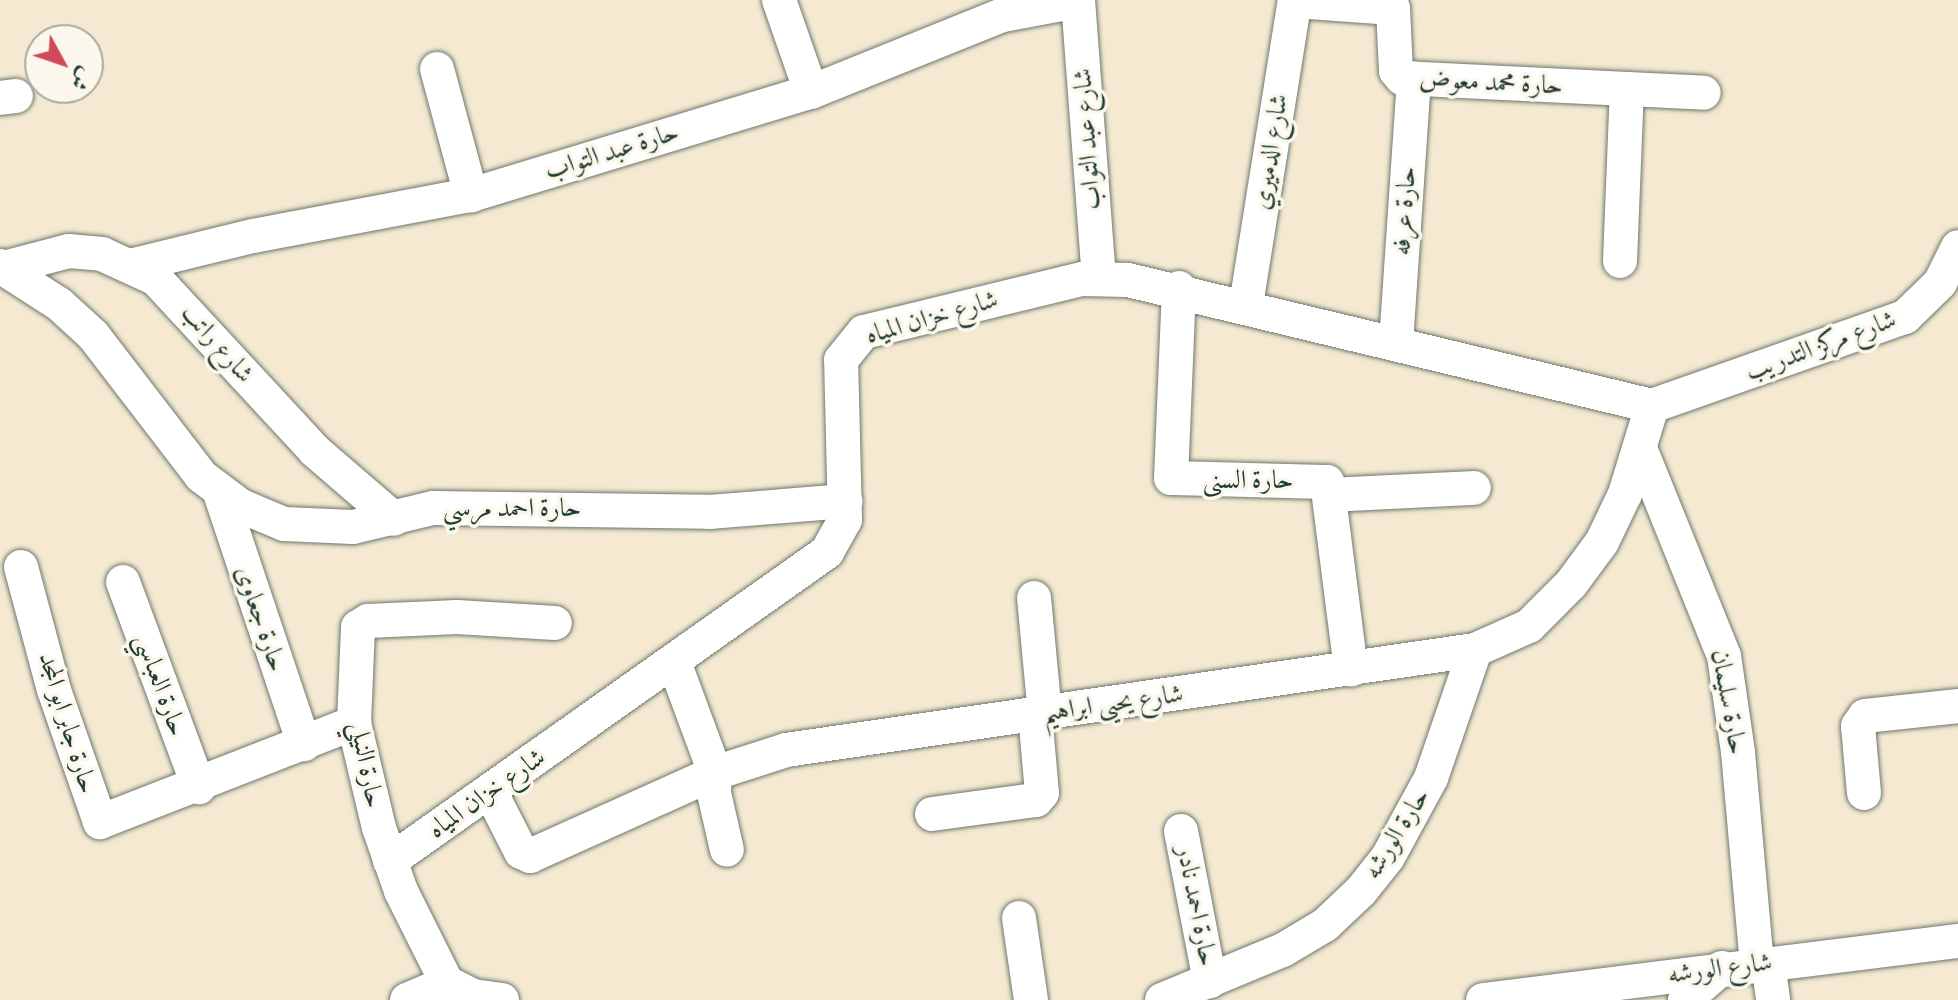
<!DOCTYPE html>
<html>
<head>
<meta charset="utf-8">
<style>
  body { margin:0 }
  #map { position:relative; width:1958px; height:1000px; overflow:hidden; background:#f5e9d2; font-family:"Libre Bodoni",Amiri,serif }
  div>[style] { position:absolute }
  .roads { filter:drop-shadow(0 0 2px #6a796b) drop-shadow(0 0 2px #6a796b) }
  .minor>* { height:34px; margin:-17px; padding:0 17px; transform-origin:17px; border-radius:17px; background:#fff }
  span { translate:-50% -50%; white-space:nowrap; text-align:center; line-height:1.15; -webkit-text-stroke:7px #fbf7ec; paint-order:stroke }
  .street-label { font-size:26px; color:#1f3d34 }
  .north { position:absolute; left:24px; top:24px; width:80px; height:80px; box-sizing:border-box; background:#fbf7ec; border:2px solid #a3ada2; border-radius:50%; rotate:130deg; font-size:22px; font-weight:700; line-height:32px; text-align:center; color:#1f3d34 }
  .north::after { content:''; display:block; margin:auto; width:28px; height:36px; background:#d1495b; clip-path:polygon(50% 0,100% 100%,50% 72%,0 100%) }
</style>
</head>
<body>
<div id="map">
  <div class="roads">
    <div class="minor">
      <div style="left:779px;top:0;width:97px;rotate:70.8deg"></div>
      <div style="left:1078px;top:0;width:279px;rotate:85.7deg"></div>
      <div style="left:1295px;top:1px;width:98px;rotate:4.1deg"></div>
      <div style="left:1393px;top:8px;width:63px;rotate:87.3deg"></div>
      <div style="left:1396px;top:71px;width:9px;rotate:49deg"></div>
      <div style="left:1402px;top:78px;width:302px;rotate:2.8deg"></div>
      <div style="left:437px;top:69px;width:131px;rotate:74.9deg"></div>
      <div style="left:0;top:98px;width:16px;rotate:-7deg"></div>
      <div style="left:1620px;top:261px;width:172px;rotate:-87.7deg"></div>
      <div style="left:134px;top:265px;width:122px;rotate:-13.7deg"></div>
      <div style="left:253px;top:236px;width:222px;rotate:-10.7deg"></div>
      <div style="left:471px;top:195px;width:355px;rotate:-16.9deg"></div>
      <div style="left:811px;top:92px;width:207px;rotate:-21.9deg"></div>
      <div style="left:1003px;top:15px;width:76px;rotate:-10.6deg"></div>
      <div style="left:0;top:266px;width:70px;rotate:32.8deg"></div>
      <div style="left:59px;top:304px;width:46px;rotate:42.4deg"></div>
      <div style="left:93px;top:335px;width:178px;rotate:52.5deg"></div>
      <div style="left:201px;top:476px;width:50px;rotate:36.9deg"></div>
      <div style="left:241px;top:506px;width:47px;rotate:22.7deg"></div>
      <div style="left:284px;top:524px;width:69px;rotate:2.5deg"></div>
      <div style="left:353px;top:527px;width:82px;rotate:-13.4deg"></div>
      <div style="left:433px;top:508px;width:276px;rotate:0.8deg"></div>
      <div style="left:709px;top:512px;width:137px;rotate:-4.6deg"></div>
      <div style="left:4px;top:268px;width:67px;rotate:-14.7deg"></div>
      <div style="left:69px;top:251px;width:33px;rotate:5deg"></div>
      <div style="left:102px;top:254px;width:60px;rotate:24.8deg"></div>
      <div style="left:156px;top:279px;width:234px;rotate:47.2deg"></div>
      <div style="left:315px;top:451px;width:104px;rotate:40.7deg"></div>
      <div style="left:1179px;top:288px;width:190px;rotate:92.4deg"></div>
      <div style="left:1171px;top:478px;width:156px;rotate:1.5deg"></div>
      <div style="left:1327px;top:482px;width:189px;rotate:82.7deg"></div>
      <div style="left:1246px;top:305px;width:309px;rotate:-80.9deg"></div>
      <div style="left:1396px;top:343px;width:265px;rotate:-86.1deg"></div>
      <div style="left:1652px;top:406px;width:268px;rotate:-19.4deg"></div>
      <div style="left:1905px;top:317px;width:49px;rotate:-44.2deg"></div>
      <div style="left:1940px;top:283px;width:40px;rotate:-63.4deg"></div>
      <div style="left:1642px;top:453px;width:219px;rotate:68deg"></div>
      <div style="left:1724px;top:656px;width:97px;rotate:81.7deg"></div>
      <div style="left:1738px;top:752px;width:213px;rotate:84.9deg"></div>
      <div style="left:220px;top:493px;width:265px;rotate:71.5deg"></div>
      <div style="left:1330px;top:495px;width:144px;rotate:-2.8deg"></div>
      <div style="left:21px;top:567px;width:127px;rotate:75deg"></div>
      <div style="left:54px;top:690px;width:140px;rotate:70.8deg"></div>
      <div style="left:100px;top:822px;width:273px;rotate:-21.3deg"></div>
      <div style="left:123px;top:582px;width:219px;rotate:69.7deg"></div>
      <div style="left:1034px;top:598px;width:117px;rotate:84.6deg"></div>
      <div style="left:674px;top:662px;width:118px;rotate:69.7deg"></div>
      <div style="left:715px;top:773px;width:20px;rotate:93deg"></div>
      <div style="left:714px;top:793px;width:58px;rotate:77.2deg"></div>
      <div style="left:491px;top:793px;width:66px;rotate:63deg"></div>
      <div style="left:521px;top:852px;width:10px;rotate:24deg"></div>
      <div style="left:530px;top:856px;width:203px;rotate:-24.2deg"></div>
      <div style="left:715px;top:773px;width:75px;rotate:-17.9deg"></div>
      <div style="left:786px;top:750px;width:696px;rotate:-8.26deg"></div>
      <div style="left:1475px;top:650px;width:59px;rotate:-24deg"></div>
      <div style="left:1529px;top:626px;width:59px;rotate:-45deg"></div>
      <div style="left:1571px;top:584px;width:52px;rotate:-53.6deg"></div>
      <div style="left:1602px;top:542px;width:53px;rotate:-64.4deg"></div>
      <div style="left:1625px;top:494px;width:92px;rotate:-72.9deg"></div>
      <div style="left:1864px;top:793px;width:67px;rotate:-95.1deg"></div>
      <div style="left:1858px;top:726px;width:12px;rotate:-55deg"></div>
      <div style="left:1865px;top:716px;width:94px;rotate:-6.1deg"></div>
      <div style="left:932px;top:814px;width:105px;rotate:-7.7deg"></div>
      <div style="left:1036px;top:800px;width:9px;rotate:-49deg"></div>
      <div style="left:1042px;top:793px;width:78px;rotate:-95.1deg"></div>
      <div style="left:1181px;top:831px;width:153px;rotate:79.1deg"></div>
      <div style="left:390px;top:861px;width:535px;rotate:-35.26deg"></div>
      <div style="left:827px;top:552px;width:37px;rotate:-61deg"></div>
      <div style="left:845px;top:520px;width:160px;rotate:-91.4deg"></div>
      <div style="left:841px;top:360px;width:36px;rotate:-51deg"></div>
      <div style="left:864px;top:332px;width:224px;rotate:-13.7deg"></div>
      <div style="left:1082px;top:279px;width:46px;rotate:1.2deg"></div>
      <div style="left:1128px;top:280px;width:539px;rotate:13.52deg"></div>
      <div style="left:1019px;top:918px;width:83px;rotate:81.7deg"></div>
      <div style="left:1768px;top:963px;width:37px;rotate:82deg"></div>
      <div style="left:407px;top:1000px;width:43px;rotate:-23deg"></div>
      <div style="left:502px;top:1000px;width:29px;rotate:-172deg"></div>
      <div style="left:473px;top:996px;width:29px;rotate:-153deg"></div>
      <div style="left:447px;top:983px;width:103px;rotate:-116.6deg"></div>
      <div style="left:401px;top:891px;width:67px;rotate:-109.2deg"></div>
      <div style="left:379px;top:828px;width:108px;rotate:-103.4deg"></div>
      <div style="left:354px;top:723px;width:96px;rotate:-87.6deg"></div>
      <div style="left:358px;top:627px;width:12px;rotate:-31deg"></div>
      <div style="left:368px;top:621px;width:89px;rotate:-2.6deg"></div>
      <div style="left:457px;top:617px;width:98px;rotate:3.5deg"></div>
      <div style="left:1162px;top:1000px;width:131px;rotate:-22.5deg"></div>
      <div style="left:1283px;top:950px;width:49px;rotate:-30.8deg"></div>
      <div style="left:1325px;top:925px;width:50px;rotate:-43.4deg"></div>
      <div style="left:1361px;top:891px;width:43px;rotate:-51.5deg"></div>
      <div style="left:1388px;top:857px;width:90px;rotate:-61.4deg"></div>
      <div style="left:1431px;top:778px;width:135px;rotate:-71deg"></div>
      <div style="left:1483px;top:1000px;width:479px;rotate:-7.1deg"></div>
      <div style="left:1685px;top:1000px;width:49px;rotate:-40.9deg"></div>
    </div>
  </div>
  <div class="street-label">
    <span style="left:1491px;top:83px;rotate:3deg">حارة محمد معوض</span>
    <span style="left:1088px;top:139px;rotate:-94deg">شارع عبد التواب</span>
    <span style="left:612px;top:152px;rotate:-17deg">حارة عبد التواب</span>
    <span style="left:1271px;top:152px;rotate:-81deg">شارع الدميري</span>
    <span style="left:1405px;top:211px;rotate:-86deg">حارة عرفه</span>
    <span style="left:932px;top:318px;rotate:-16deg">شارع خزان المياه</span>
    <span style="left:217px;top:344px;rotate:49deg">شارع راتب</span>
    <span style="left:1821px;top:346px;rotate:-20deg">شارع مركز التدريب</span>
    <span style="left:1248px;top:481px">حارة السنى</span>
    <span style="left:512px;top:509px">حارة احمد مرسي</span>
    <span style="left:260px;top:619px;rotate:71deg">حارة جعاوى</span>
    <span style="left:160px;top:685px;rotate:70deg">حارة العباسي</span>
    <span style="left:1728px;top:702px;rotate:80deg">حارة سليمان</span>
    <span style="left:1113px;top:704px;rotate:-8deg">شارع يحيى ابراهيم</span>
    <span style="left:67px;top:723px;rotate:73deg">حارة جابر ابو المجد</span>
    <span style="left:366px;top:765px;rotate:79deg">حارة النيلي</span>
    <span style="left:487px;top:794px;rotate:-35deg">شارع خزان المياه</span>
    <span style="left:1397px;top:834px;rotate:-58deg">حارة الورشه</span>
    <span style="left:1196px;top:906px;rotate:79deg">حارة احمد نادر</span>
    <span style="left:1720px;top:969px;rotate:-7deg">شارع الورشه</span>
  </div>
  <div class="north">ش</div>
</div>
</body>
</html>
